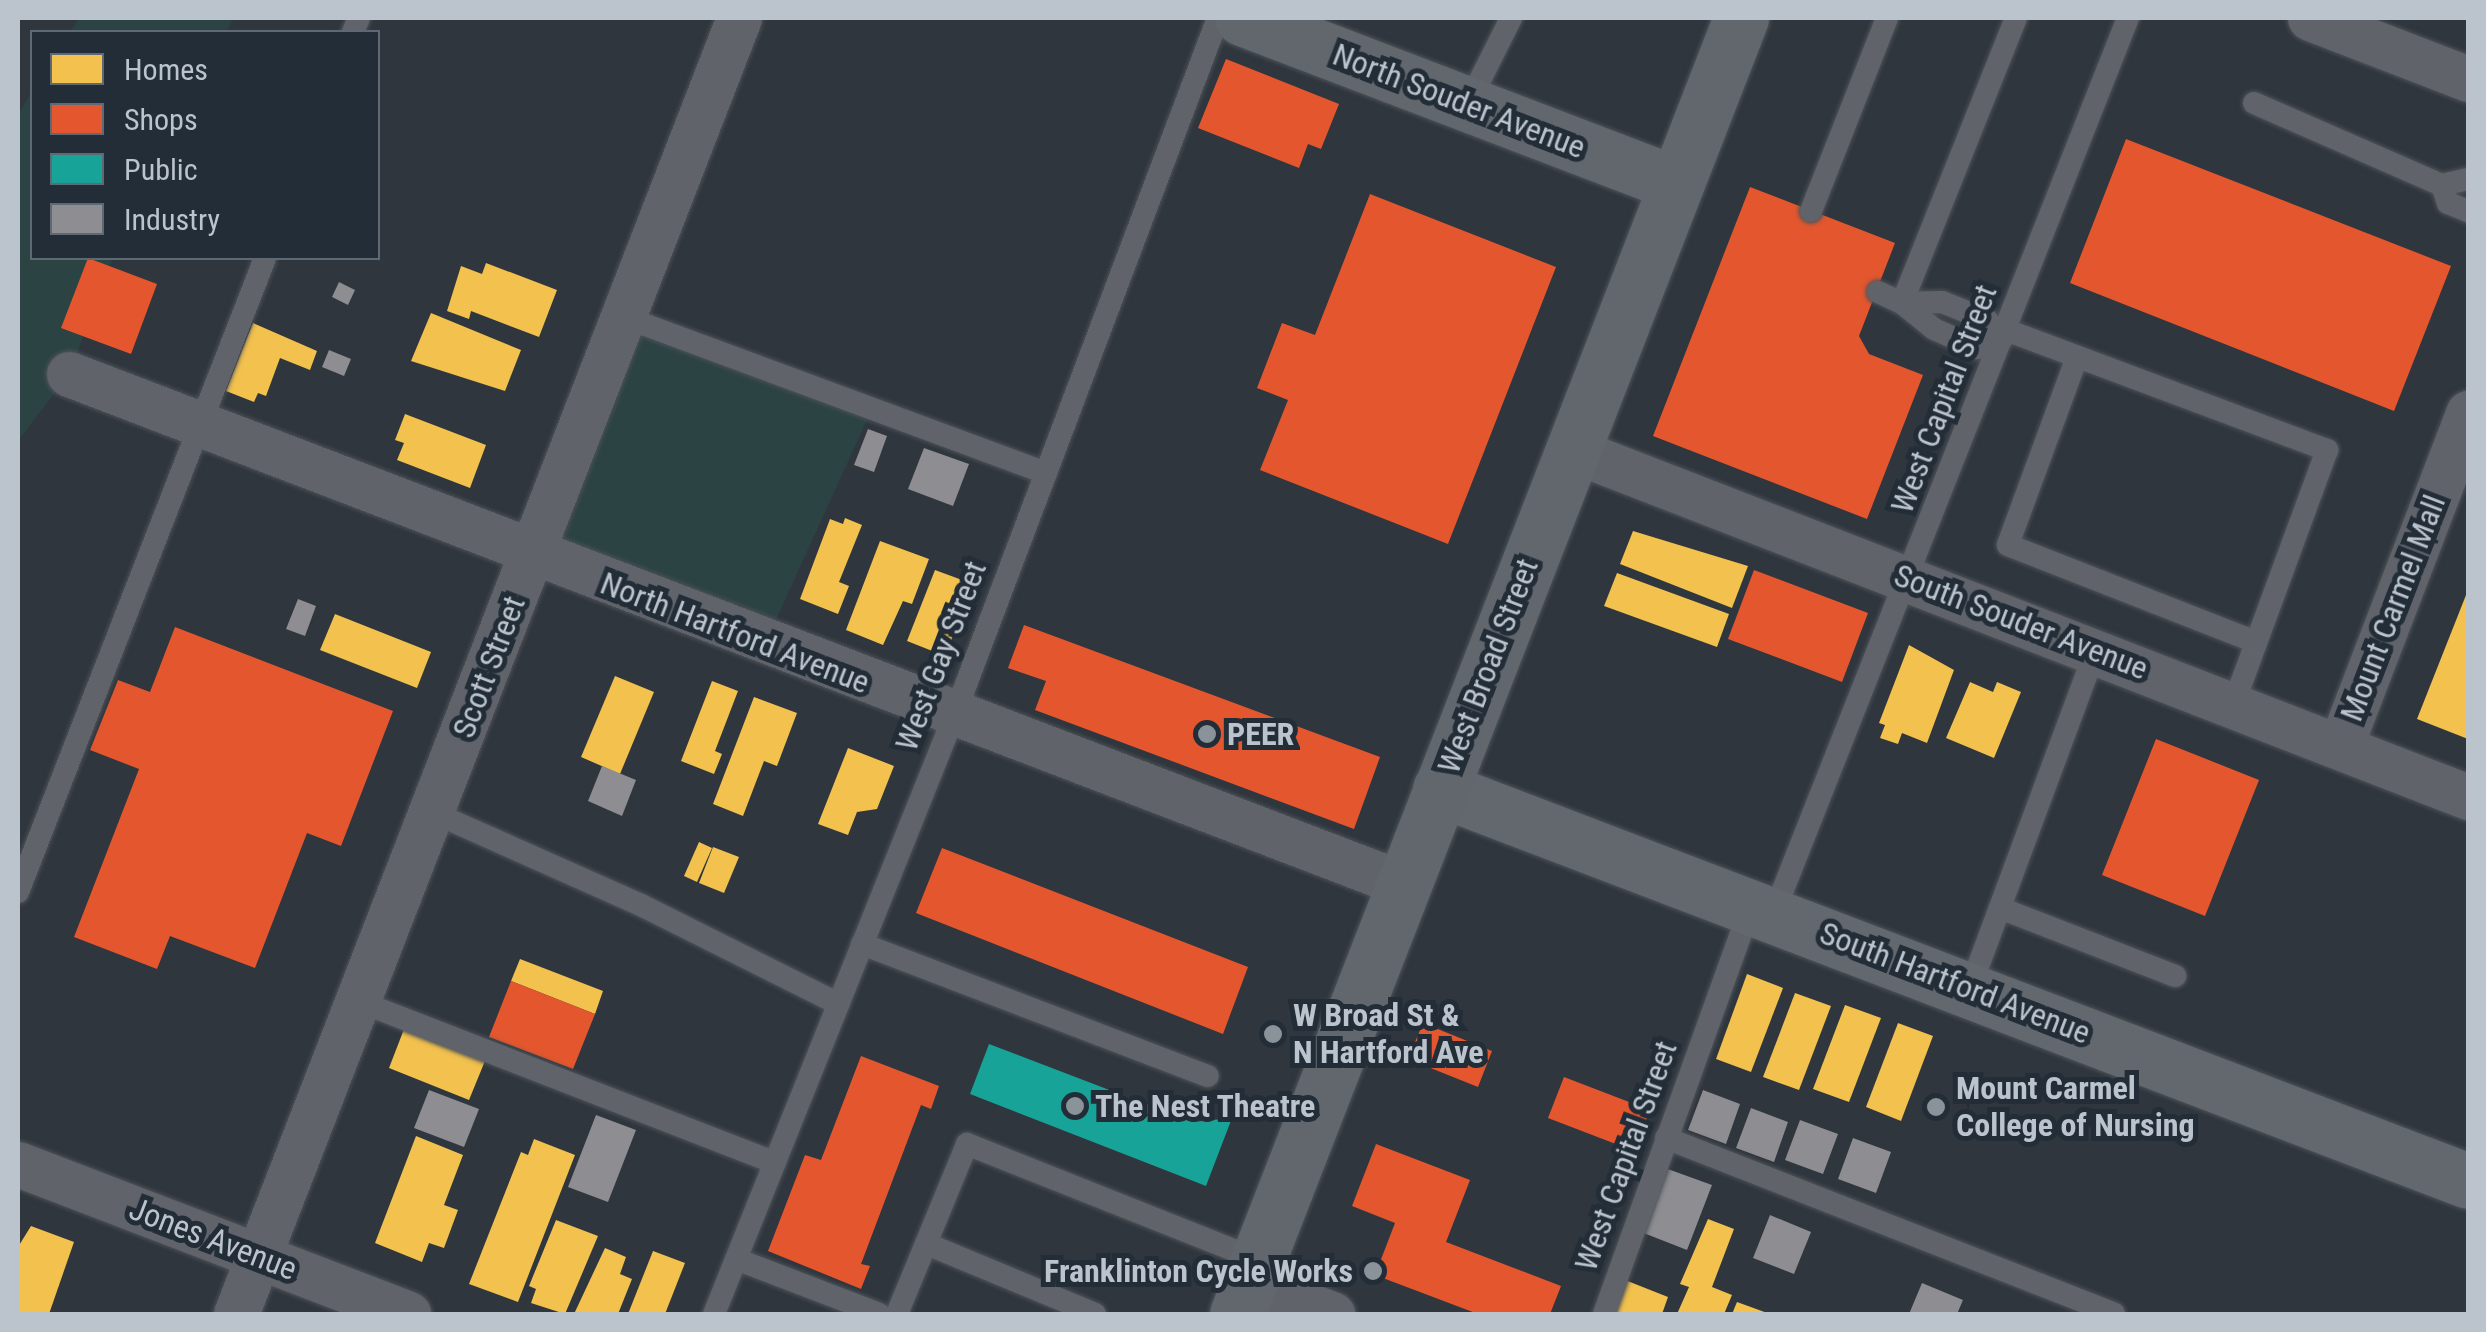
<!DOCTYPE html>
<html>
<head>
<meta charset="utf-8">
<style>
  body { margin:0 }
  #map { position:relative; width:2486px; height:1332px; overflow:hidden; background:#2f363d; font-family:"Roboto Condensed",sans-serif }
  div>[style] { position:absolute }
  .green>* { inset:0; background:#2c4344 }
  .homes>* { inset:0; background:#f2c14e }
  .shops>* { inset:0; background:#e4572e }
  .public>* { inset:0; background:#17a398 }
  .industry>* { inset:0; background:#8d8d92 }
  .roads { filter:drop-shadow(0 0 2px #4d5258) drop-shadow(0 0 2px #4d5258) }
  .lane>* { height:22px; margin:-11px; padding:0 11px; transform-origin:11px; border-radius:11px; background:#60646a }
  .street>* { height:45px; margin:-22.5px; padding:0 22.5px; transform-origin:22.5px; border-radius:22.5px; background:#60646a }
  .secondary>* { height:55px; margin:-27.5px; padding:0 27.5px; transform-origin:27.5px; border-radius:27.5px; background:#63686f }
  .primary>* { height:55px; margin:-27.5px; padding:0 27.5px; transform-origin:27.5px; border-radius:27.5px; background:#61676c }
  .dots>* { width:28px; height:28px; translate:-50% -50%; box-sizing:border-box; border:5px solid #222d38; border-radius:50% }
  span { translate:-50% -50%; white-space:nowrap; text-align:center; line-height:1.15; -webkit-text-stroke:10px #222d38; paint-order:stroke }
  .street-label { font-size:32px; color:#bbc3cc }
  .poi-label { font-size:32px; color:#bbc3cc; font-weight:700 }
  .left { translate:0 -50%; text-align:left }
  .right { translate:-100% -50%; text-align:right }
  .frame { position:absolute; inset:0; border:20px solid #bbc3cc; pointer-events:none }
  .legend { position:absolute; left:30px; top:30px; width:350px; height:230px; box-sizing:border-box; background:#222d38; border:2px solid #5f6973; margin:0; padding:12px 18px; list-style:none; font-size:30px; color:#bbc3cc }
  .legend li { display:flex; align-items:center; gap:20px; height:50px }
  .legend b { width:50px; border:2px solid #5f6973 }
</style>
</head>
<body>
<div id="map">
  <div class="green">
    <div style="clip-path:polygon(79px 18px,234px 18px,226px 32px,70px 32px)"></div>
    <div style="clip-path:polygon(32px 91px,32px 258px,113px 258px,69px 374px,18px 441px,18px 115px)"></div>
    <div style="clip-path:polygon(624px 317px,872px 409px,765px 644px,532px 556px)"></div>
  </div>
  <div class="homes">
    <div style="clip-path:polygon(486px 263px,557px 290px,539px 337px,471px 311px,469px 319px,447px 311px,461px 266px,482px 274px)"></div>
    <div style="clip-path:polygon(431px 313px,521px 350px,505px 391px,411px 361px)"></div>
    <div style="clip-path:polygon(253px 323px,317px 351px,310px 370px,280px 358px,266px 396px,258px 393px,254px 402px,226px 391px)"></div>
    <div style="clip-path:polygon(405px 414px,486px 445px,470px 488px,397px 460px,404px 443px,395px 440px)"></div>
    <div style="clip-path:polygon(845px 518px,862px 525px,839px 582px,849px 586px,838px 614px,800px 599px,830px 519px,843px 524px)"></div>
    <div style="clip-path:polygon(1633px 531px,1748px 566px,1732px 608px,1620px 564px)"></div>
    <div style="clip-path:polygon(880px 541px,929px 559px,912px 604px,903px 601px,883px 645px,846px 630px)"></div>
    <div style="clip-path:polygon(935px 570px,973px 584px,945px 656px,907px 641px)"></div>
    <div style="clip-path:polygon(1617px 573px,1729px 614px,1717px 647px,1604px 606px)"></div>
    <div style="clip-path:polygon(2468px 590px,2468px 739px,2417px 719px)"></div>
    <div style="clip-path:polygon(335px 614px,431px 652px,417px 688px,320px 650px)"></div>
    <div style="clip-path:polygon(1909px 645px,1954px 670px,1927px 743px,1902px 733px,1898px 744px,1880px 738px,1885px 725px,1879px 723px)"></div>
    <div style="clip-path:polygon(615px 676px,654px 692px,620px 774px,581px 757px)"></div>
    <div style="clip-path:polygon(712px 681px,738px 691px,715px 751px,722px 754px,714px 774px,681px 761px)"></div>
    <div style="clip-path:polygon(1970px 682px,1993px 692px,1997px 682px,2021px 692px,1994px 758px,1946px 738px)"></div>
    <div style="clip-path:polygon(754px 697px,797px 713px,777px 766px,764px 761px,743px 816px,713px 804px)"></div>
    <div style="clip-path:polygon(848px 748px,894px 766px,877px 809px,857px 812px,848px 835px,818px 824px)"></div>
    <div style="clip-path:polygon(699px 842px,712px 848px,697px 882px,684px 876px)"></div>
    <div style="clip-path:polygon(713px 847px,739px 857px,724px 893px,699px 883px)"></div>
    <div style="clip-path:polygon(520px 959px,603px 991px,595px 1014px,511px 981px)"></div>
    <div style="clip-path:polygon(1747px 974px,1783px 988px,1751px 1072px,1716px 1059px)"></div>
    <div style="clip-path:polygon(1795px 993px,1831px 1006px,1799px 1090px,1763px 1077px)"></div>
    <div style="clip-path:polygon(1845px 1005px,1881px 1018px,1849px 1102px,1813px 1089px)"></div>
    <div style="clip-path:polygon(1898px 1023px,1933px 1036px,1901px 1121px,1866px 1107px)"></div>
    <div style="clip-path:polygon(406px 1024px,487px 1056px,469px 1100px,389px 1068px)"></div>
    <div style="clip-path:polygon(416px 1136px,463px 1155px,444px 1205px,458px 1210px,444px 1248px,429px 1243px,422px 1262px,375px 1243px)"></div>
    <div style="clip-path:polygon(534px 1139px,575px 1155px,518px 1302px,469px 1284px,521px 1152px,528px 1155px)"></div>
    <div style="clip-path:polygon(1708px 1219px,1734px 1229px,1712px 1287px,1732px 1295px,1724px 1314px,1677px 1314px,1689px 1287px,1680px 1284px)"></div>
    <div style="clip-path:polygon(556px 1220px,598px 1236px,565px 1314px,531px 1303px,536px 1289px,529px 1286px)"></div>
    <div style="clip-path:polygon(31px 1226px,74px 1242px,49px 1314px,18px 1314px,18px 1247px)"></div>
    <div style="clip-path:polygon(605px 1248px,626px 1257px,620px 1274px,632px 1279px,618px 1314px,574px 1314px)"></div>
    <div style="clip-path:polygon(653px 1251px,685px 1263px,665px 1314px,628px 1314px)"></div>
    <div style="clip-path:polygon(1625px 1280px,1668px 1297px,1662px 1314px,1612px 1314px)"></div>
    <div style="clip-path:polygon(1737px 1302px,1770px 1314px,1732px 1314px)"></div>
  </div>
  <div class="shops">
    <div style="clip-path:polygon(1226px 59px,1339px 104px,1321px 149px,1308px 144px,1299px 168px,1198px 128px)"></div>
    <div style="clip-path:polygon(2126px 139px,2451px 266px,2394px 411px,2070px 283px)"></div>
    <div style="clip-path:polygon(1750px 187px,1895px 243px,1859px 336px,1869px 354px,1923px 375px,1867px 519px,1653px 436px)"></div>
    <div style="clip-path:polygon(1370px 194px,1556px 267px,1448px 544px,1260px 470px,1288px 400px,1257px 388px,1282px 323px,1315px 335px)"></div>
    <div style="clip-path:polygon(88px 258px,157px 284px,131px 354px,61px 328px)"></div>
    <div style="clip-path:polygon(1754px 570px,1868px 613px,1842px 682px,1728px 639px)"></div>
    <div style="clip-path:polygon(1024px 625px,1380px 757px,1354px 829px,1035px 710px,1046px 681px,1008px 668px)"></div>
    <div style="clip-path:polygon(175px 627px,393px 711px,341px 846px,307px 833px,255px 968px,170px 936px,157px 969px,74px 937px,139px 769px,90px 750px,118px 680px,150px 692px)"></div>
    <div style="clip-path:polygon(2156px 739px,2259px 780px,2205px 916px,2102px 875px)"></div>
    <div style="clip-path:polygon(942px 848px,1248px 967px,1223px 1034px,916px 913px)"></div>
    <div style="clip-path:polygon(511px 981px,595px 1014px,573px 1069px,489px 1037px)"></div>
    <div style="clip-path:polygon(1423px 1023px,1492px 1051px,1478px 1087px,1408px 1059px)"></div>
    <div style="clip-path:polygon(861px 1056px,939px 1086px,931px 1109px,921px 1105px,861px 1264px,870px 1266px,861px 1289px,768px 1251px,805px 1155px,821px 1160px)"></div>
    <div style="clip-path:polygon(1564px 1077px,1650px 1110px,1634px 1151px,1548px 1118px)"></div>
    <div style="clip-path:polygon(1376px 1144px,1470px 1180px,1446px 1242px,1561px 1286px,1550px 1314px,1478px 1314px,1375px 1275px,1395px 1223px,1352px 1206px)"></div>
  </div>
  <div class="public">
    <div style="clip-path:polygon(989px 1044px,1193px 1122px,1232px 1118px,1206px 1186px,970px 1094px)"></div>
  </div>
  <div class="industry">
    <div style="clip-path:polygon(339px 282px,355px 290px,348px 305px,332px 297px)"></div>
    <div style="clip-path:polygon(329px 350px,351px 359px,344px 376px,322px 367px)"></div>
    <div style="clip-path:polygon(868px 429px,887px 436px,874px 472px,854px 465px)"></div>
    <div style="clip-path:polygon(924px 448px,969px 464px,953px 506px,908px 489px)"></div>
    <div style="clip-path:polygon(298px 599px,316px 606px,305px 636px,286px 629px)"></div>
    <div style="clip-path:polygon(602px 766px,636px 780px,622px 816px,588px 801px)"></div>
    <div style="clip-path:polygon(429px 1090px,479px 1109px,464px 1147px,414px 1128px)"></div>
    <div style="clip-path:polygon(1703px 1090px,1740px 1104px,1726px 1144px,1688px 1130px)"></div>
    <div style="clip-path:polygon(1751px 1108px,1788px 1122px,1774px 1162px,1736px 1148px)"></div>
    <div style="clip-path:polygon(596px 1115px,636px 1130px,608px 1202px,568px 1187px)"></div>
    <div style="clip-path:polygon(1800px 1120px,1838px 1134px,1823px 1174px,1785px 1160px)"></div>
    <div style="clip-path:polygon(1853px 1138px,1891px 1152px,1876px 1193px,1838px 1179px)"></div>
    <div style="clip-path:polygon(1665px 1168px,1712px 1185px,1687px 1250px,1641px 1232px)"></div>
    <div style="clip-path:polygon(1770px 1215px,1811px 1232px,1794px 1274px,1753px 1258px)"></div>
    <div style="clip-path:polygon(1922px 1283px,1963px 1300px,1957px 1314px,1909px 1314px)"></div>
  </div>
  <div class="roads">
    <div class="lane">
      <div style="left:353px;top:32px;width:15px;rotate:-67deg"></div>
      <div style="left:2254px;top:103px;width:205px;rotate:23.6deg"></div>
      <div style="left:1468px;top:104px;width:96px;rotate:-63.4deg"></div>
      <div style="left:2468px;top:179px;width:27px;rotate:167deg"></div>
      <div style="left:2442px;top:185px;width:19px;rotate:72deg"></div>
      <div style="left:2448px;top:203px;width:22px;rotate:22deg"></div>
      <div style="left:1811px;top:211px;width:207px;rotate:-68.5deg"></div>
      <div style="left:1878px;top:292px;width:26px;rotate:25deg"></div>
      <div style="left:1902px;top:303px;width:307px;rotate:-68.2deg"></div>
      <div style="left:1942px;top:302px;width:48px;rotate:21.8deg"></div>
      <div style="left:1987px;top:320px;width:24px;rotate:52deg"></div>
      <div style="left:2002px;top:339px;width:27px;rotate:160deg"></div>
      <div style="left:1977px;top:348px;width:47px;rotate:-156.2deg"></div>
      <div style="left:1934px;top:329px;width:41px;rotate:-140.9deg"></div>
      <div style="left:1902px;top:303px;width:40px;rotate:-1.4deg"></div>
      <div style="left:624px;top:317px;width:450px;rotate:20.3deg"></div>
      <div style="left:2006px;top:330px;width:343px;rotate:20.5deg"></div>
      <div style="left:2327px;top:450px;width:272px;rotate:110.2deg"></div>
      <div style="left:2077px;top:357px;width:200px;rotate:110.2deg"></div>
      <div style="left:2008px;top:545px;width:266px;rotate:21.4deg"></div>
      <div style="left:432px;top:812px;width:229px;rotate:24deg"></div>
      <div style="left:641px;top:905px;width:221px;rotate:26.6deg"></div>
      <div style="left:18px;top:892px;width:680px;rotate:-68.71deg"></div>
      <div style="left:2000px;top:908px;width:188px;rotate:21.2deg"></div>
      <div style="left:1773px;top:915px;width:965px;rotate:-68.41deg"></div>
      <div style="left:862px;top:944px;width:370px;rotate:20.9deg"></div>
      <div style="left:1970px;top:988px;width:359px;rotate:-69.6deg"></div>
      <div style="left:358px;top:1001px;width:447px;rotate:21.2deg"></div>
      <div style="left:1666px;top:1138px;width:481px;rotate:21.4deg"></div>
      <div style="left:927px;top:1244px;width:182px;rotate:22.6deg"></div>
      <div style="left:736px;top:1259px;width:153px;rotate:21deg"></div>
      <div style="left:714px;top:1314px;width:644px;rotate:-68.13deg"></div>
      <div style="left:954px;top:716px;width:746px;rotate:-69.28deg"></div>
      <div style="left:897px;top:1314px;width:184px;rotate:-67.6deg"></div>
      <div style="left:967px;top:1144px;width:313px;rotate:21.7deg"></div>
      <div style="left:1604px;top:1314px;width:434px;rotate:-70.2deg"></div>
    </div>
    <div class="street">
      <div style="left:2310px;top:18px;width:169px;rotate:21.1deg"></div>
      <div style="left:69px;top:374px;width:1428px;rotate:20.92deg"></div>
      <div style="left:1573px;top:450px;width:960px;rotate:21.19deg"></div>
      <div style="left:2340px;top:747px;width:358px;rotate:-69deg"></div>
      <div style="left:18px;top:1164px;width:418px;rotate:21deg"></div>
      <div style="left:1249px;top:1283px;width:89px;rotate:20.5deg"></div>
      <div style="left:236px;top:1314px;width:1390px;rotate:-68.79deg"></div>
    </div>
    <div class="secondary">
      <div style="left:1440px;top:789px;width:1100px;rotate:20.87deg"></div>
    </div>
    <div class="primary">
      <div style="left:1242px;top:18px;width:465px;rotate:20.9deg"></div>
      <div style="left:1237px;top:1314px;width:1391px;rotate:-68.75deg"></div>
    </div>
  </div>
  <div class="dots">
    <div style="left:1207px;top:734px;background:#8a929a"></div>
    <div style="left:1273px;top:1034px;background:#8a929a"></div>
    <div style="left:1075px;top:1106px;background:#8a929a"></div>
    <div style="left:1936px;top:1107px;background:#8a929a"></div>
    <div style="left:1373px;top:1271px;background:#8a929a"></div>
  </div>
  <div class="street-label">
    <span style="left:1459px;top:101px;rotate:21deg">North Souder Avenue</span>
    <span style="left:1944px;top:399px;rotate:-69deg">West Capital Street</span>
    <span style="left:2393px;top:608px;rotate:-69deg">Mount Carmel Mall</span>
    <span style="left:2021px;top:622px;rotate:21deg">South Souder Avenue</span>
    <span style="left:735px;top:633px;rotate:21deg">North Hartford Avenue</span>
    <span style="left:941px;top:656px;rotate:-69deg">West Gay Street</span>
    <span style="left:1488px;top:666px;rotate:-69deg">West Broad Street</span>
    <span style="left:489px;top:667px;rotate:-69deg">Scott Street</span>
    <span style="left:1955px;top:983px;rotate:21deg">South Hartford Avenue</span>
    <span style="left:1626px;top:1156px;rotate:-70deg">West Capital Street</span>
    <span style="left:213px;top:1239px;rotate:21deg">Jones Avenue</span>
  </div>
  <div class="poi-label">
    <span class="left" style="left:1227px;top:734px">PEER</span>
    <span class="left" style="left:1293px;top:1034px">W Broad St &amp;<br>N Hartford Ave</span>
    <span class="left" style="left:1956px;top:1107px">Mount Carmel<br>College of Nursing</span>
    <span class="left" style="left:1095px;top:1106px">The Nest Theatre</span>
    <span class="right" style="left:1353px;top:1271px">Franklinton Cycle Works</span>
  </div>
  <div class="frame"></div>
  <ul class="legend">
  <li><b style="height:28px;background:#f2c14e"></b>Homes</li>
  <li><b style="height:28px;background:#e4572e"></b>Shops</li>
  <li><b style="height:28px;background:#17a398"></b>Public</li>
  <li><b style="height:28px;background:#8d8d92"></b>Industry</li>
  </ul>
</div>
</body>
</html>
